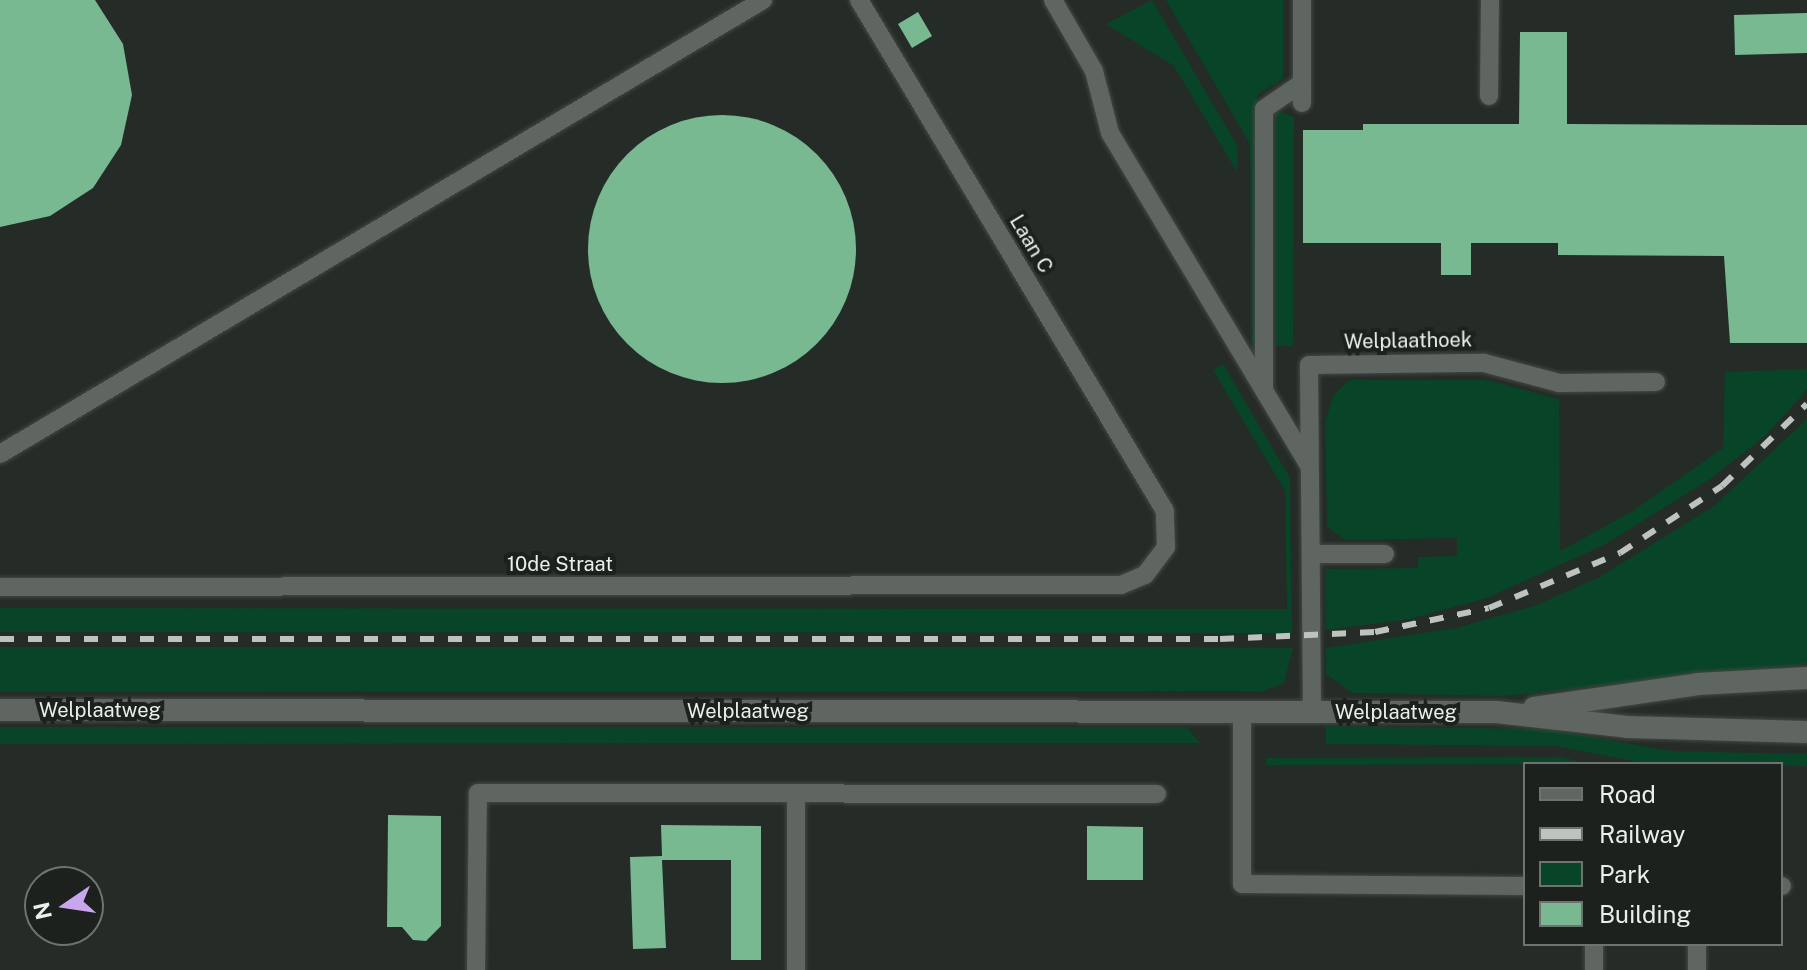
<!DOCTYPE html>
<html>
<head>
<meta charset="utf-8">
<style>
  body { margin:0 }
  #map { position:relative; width:1807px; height:970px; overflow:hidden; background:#252b27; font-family:"Public Sans",sans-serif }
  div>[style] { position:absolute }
  .green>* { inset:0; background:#084427 }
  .building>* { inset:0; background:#78b991 }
  .round { border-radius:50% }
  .roads { filter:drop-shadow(0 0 2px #434845) drop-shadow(0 0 2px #434845) }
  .service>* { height:18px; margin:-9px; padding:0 9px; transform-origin:9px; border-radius:9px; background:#5f6661 }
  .tertiary>* { height:22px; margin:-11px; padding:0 11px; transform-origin:11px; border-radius:11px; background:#5f6661 }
  .rail>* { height:6px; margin-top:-3px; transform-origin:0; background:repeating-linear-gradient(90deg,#bec3bf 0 14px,transparent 0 28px) }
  span { translate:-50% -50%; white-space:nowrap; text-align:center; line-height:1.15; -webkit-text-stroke:8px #1c211e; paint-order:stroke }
  .street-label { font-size:20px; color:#ebefec }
  .legend { position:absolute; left:1523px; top:762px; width:260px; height:184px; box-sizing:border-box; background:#1c211e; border:2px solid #6f7370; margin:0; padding:10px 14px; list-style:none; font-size:24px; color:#ebefec }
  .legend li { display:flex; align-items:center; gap:16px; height:40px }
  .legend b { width:40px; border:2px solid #6f7370 }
  .north { position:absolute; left:24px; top:866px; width:80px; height:80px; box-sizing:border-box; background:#1c211e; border:2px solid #6f7370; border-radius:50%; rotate:257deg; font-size:22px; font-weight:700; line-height:32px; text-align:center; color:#ebefec }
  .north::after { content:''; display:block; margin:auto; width:28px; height:36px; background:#c9a5ee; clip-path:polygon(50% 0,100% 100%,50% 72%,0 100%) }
</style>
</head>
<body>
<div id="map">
  <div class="green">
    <div style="clip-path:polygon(1152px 0,1238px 147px,1237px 172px,1174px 66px,1106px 24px)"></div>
    <div style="clip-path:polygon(1166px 0,1283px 0,1283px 79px,1257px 95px,1258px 345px,1252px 345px,1250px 144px)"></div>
    <div style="clip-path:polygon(1275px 110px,1294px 117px,1293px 346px,1275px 346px)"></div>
    <div style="clip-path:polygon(1223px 364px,1290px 478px,1292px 633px,0 632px,0 608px,1287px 609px,1285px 491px,1213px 370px)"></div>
    <div style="clip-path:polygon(1807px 369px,1807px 390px,1765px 436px,1710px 479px,1604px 545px,1487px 598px,1410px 619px,1325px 630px,1325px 569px,1418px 568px,1418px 557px,1457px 556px,1457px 538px,1345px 540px,1327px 526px,1325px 422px,1333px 396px,1349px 380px,1488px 380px,1559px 399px,1560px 551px,1631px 512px,1723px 448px,1725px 372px)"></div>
    <div style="clip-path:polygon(1807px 419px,1807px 664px,1504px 696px,1353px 693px,1326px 674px,1326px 648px,1456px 628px,1534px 606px,1598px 578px,1714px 506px)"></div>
    <div style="clip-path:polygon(0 647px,1188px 647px,1293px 648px,1284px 683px,1263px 691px,0 692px)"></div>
    <div style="clip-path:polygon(1326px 726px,1549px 729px,1671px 751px,1807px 754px,1807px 766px,1649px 764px,1556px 746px,1326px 744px)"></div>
    <div style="clip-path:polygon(0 727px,1187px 727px,1200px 743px,0 744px)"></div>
    <div style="clip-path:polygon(1563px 757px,1588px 764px,1266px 765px,1266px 758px)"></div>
  </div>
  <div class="building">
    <div style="clip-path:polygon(0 0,95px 0,123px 44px,132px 95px,121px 145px,93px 188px,50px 216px,0 227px)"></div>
    <div style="clip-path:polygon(918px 12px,932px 36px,912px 48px,898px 24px)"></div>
    <div style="clip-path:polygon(1807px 13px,1807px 53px,1735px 55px,1734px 15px)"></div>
    <div style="clip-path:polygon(1520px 32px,1567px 32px,1567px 124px,1807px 125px,1807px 343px,1730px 343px,1724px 256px,1558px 255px,1558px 243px,1471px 243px,1471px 275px,1441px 275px,1441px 243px,1303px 243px,1303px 130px,1363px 130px,1363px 124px,1519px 124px)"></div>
    <div class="round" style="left:588px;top:115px;width:268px;height:268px"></div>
    <div style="clip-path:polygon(388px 815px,441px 816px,441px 926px,426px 941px,413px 940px,402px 927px,387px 927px)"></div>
    <div style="clip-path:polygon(661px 825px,761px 826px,761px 960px,731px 960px,731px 860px,662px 860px,666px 948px,633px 949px,630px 857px,662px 856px)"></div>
    <div style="clip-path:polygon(1087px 826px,1143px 827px,1143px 880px,1087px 880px)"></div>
  </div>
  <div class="roads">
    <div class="service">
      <div style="left:1053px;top:0;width:82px;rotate:60deg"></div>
      <div style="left:1094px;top:71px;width:64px;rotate:75.5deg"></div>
      <div style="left:1110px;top:133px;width:387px;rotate:59.1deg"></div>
      <div style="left:1489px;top:96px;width:96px;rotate:-89.4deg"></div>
      <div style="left:1302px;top:103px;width:103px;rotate:-90deg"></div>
      <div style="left:1264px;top:388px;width:279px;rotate:-90deg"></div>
      <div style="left:1264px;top:109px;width:46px;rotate:-34.4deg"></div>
      <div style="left:0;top:454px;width:888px;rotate:-30.75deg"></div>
      <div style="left:1311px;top:554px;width:74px"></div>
      <div style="left:0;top:587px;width:1121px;rotate:-0.1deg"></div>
      <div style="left:1121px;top:585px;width:26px;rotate:-23deg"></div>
      <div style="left:1145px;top:575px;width:35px;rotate:-53deg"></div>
      <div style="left:1166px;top:547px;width:36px;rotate:-92deg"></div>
      <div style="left:1165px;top:511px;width:596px;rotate:-120.91deg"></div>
      <div style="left:1242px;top:711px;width:173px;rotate:90deg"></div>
      <div style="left:1242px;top:884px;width:283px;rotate:0.4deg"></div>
      <div style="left:1312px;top:711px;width:346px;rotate:-90.5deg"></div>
      <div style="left:1309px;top:365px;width:175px;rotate:-0.7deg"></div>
      <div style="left:1484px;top:363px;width:78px;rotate:14.9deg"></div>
      <div style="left:1559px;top:383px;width:97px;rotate:-0.6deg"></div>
      <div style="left:796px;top:793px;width:177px;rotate:90deg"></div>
      <div style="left:1781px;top:886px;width:1px"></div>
      <div style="left:476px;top:970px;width:177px;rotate:-89.4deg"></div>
      <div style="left:478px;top:793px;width:679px;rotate:0.08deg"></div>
      <div style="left:1594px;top:970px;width:26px;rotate:-90deg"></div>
      <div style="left:1697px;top:970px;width:26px;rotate:-90deg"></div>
    </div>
    <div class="tertiary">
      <div style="left:1534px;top:708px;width:166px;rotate:-8.3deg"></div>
      <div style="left:1698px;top:684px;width:109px;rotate:-3.2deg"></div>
      <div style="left:0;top:710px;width:1496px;rotate:0.08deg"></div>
      <div style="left:1496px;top:712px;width:132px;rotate:6.5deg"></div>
      <div style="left:1627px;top:727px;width:180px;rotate:1.6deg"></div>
    </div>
  </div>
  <div class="rail">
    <div style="left:0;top:639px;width:1220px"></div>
    <div style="left:1220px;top:639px;width:155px;rotate:-2.6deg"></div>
    <div style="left:1375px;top:632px;width:116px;rotate:-11.9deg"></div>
    <div style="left:1489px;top:608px;width:142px;rotate:-22.8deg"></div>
    <div style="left:1620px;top:553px;width:122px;rotate:-33.3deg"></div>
    <div style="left:1722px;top:486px;width:118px;rotate:-44deg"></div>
  </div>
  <div class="street-label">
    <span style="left:1031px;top:244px;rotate:59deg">Laan C</span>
    <span style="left:1408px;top:341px;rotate:-1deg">Welplaathoek</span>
    <span style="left:560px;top:564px">10de Straat</span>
    <span style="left:100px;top:710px">Welplaatweg</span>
    <span style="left:748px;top:711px">Welplaatweg</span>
    <span style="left:1396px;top:712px">Welplaatweg</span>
  </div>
  <ul class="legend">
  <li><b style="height:10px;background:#5f6661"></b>Road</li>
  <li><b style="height:10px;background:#bec3bf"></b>Railway</li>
  <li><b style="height:22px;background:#084427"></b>Park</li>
  <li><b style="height:22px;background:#78b991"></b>Building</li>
  </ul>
  <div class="north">N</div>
</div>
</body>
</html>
